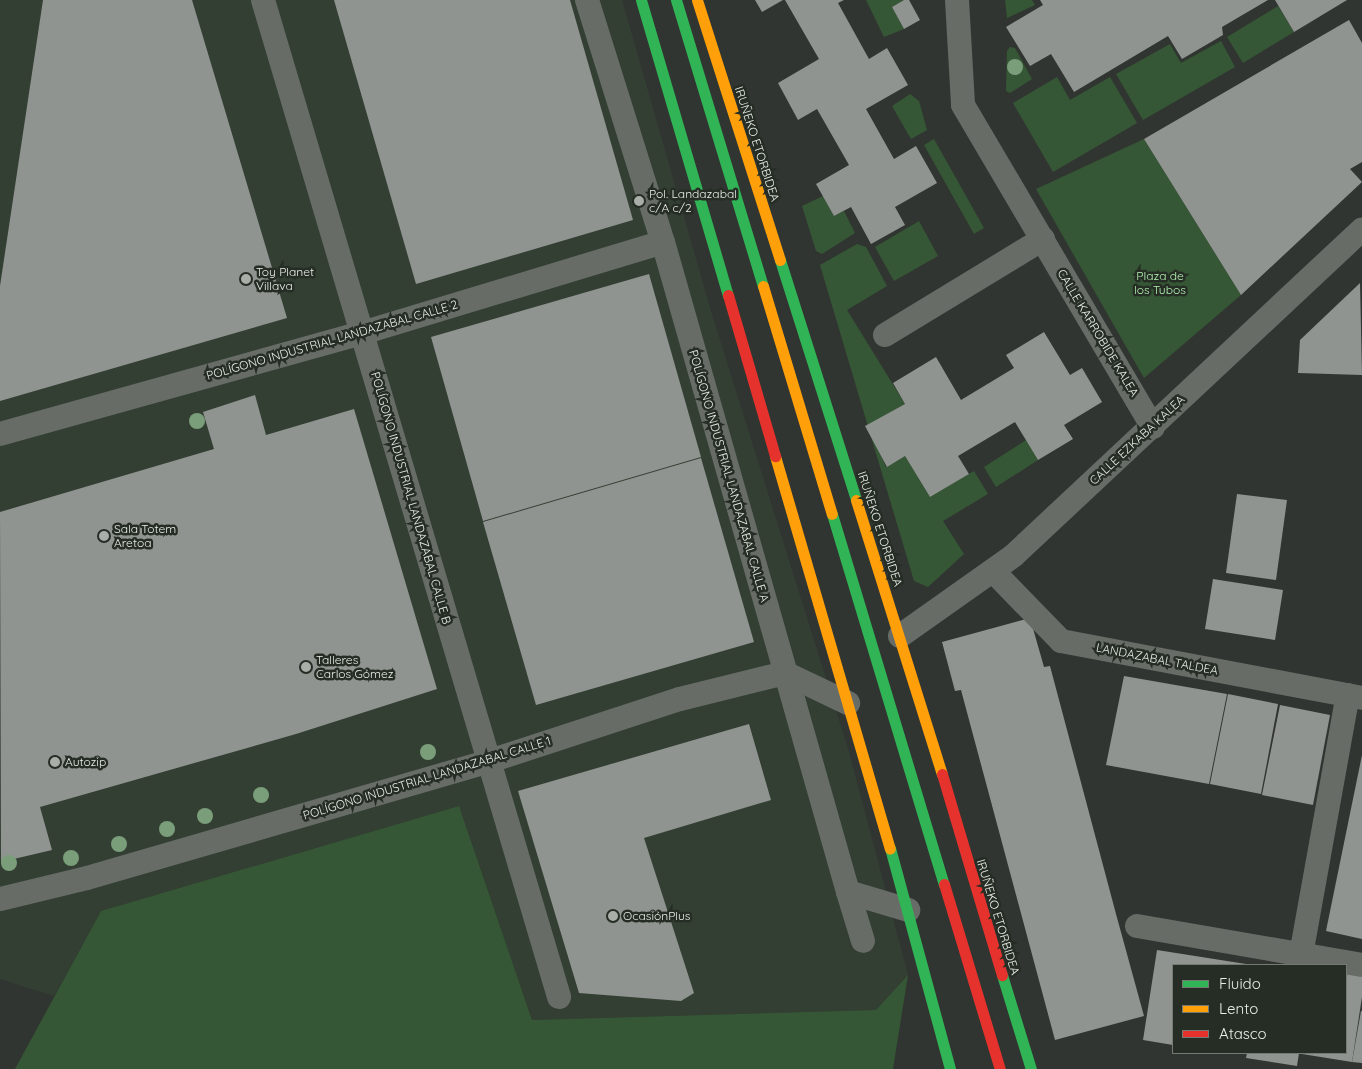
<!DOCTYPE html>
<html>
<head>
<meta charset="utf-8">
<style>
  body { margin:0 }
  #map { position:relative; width:1362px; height:1069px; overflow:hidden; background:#313531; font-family:Quicksand,sans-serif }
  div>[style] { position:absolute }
  .built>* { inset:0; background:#343f34 }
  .green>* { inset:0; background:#355735 }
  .building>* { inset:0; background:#909490 }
  .street>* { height:24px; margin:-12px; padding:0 12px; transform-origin:12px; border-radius:12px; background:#676c67 }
  .fast>* { height:11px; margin:-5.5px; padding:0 5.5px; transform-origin:5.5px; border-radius:5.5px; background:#30b455 }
  .slow>* { height:11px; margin:-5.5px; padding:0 5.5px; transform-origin:5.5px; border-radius:5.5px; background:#ff9f0a }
  .jam>* { height:11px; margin:-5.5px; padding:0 5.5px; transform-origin:5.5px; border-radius:5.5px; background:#e5322d }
  .trees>* { width:16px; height:16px; margin:-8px; border-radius:50%; background:#7a9e79 }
  .dots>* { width:14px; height:14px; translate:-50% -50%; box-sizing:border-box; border:2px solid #252d25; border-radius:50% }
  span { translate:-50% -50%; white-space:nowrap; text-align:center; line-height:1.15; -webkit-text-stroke:5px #252d25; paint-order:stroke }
  .street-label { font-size:12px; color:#eaefe9 }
  .poi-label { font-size:12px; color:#eaefe9 }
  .left { translate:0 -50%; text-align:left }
  .park-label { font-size:12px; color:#b5f4b4 }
  .legend { position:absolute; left:1172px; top:964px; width:175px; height:90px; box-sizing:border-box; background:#252d25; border:1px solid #747b73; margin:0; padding:6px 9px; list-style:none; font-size:15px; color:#eaefe9 }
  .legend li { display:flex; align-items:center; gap:10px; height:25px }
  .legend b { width:25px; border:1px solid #747b73 }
</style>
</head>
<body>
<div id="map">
  <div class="built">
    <div style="clip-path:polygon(0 0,622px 0,710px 308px,849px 752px,908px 975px,876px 1010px,532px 1020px,459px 806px,101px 911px,54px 996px,0 979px)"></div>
  </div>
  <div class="green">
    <div style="clip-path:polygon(866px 0,904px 0,892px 7px,904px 29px,884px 37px)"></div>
    <div style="clip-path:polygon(1005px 0,1032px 0,1035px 5px,1007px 18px)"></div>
    <div style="clip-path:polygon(1278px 6px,1294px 32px,1243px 63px,1227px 37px)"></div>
    <div style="clip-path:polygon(1221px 41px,1235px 67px,1143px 120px,1116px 74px,1170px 44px,1181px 63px)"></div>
    <div style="clip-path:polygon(1010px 47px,1015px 48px,1032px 79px,1010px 93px,1006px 91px,1007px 51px)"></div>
    <div style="clip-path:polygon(1057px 77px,1070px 100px,1110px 77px,1137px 123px,1053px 172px,1013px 103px)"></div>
    <div style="clip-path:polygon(910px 94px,919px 101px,927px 130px,911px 139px,892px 106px)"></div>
    <div style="clip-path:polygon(934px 139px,984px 228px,974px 234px,924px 145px)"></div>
    <div style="clip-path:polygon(1144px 139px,1241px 295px,1144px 378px,1036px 189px)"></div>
    <div style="clip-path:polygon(823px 196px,834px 216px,844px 211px,855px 233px,822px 254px,816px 251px,802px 206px)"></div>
    <div style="clip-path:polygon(919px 221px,938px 256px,894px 281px,875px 247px)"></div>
    <div style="clip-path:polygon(857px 244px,866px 247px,887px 286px,847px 310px,905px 404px,868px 425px,886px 467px,905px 456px,930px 497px,974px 471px,988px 494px,943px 521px,964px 554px,928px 587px,914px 581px,820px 265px)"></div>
    <div style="clip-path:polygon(1026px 440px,1038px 460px,996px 487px,984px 467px)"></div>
    <div style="clip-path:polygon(459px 806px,532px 1020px,876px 1010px,908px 975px,893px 1069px,15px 1069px,101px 911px)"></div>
  </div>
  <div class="building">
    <div style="clip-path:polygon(43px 0,192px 0,287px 318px,0 401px,0 286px)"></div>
    <div style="clip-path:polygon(334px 0,570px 0,633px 220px,416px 284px)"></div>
    <div style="clip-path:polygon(755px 0,783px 0,762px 12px)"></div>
    <div style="clip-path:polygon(785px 0,844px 0,838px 3px,869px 59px,887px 48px,908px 85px,866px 109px,894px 159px,916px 146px,937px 183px,895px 207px,905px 225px,871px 244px,851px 207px,834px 216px,816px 184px,849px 165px,817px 109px,798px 120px,778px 83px,819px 59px)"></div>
    <div style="clip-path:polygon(904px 0,909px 0,920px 20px,904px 29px,892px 7px)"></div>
    <div style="clip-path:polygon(1040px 0,1268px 0,1222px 27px,1223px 35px,1182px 59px,1168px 36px,1074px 92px,1051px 54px,1030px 66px,1006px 27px,1043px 5px)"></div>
    <div style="clip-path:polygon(1275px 0,1347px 0,1294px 32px)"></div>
    <div style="clip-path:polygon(1349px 20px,1362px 43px,1362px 162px,1350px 169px,1362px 182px,1241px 295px,1144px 139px)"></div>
    <div style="clip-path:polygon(649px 274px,701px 457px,483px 521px,431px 337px)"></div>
    <div style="clip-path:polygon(1360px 283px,1362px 375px,1298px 373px,1300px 340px)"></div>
    <div style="clip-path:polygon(1044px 332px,1070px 375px,1082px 368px,1102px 402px,1064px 425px,1073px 439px,1038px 460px,1015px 422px,958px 456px,969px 474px,930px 497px,905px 456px,887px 467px,865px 426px,905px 404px,893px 383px,936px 357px,961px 400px,1014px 368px,1006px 355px)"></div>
    <div style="clip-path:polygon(255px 395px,266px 435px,354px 409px,437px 689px,296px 734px,40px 807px,52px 850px,1px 862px,0 512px,214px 449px,203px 412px)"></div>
    <div style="clip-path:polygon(701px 458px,754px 642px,536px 705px,483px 522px)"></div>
    <div style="clip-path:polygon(1237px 494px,1287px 500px,1276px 580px,1226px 573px)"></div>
    <div style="clip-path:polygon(1213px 579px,1283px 590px,1275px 640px,1205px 629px)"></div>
    <div style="clip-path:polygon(1030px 618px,1044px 667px,1050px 666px,1116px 914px,1093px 921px,1116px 914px,1130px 965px,1107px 972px,1130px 965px,1144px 1016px,1055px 1040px,961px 690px,955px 691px,942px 642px)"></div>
    <div style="clip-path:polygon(1124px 676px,1227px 694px,1209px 784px,1106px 765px)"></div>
    <div style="clip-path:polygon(1228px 694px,1278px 704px,1261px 794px,1210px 784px)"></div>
    <div style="clip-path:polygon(1280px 705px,1330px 715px,1313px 805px,1262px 795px)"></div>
    <div style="clip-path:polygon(749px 724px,771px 800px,644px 838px,694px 993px,681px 1001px,579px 993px,518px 791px)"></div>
    <div style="clip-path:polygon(1362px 755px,1362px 939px,1326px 931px)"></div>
    <div style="clip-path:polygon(1157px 950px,1246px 964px,1173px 965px,1173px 1045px,1143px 1040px)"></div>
    <div style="clip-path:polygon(1346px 968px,1362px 971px,1362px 997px,1352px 1062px,1302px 1054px,1346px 1053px)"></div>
    <div style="clip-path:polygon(1361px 1011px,1362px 1011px,1362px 1063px,1352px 1062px)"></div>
    <div style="clip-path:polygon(1247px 1053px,1299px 1053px,1297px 1066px,1246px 1058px)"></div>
  </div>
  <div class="street">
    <div style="left:263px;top:0;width:1040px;rotate:73.46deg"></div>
    <div style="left:587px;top:0;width:254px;rotate:72.6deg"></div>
    <div style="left:663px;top:242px;width:676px;rotate:74.11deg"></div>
    <div style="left:848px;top:892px;width:63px;rotate:16.7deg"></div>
    <div style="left:957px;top:0;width:105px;rotate:86.7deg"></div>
    <div style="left:963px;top:105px;width:374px;rotate:59.5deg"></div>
    <div style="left:885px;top:335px;width:185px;rotate:-31.3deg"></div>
    <div style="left:0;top:434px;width:376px;rotate:-15.6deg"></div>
    <div style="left:362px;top:333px;width:314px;rotate:-16.8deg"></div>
    <div style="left:994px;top:572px;width:96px;rotate:45.8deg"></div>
    <div style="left:1061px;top:641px;width:306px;rotate:10.7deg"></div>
    <div style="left:900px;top:636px;width:138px;rotate:-35.3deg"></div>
    <div style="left:1013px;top:556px;width:478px;rotate:-43.1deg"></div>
    <div style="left:848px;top:892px;width:51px;rotate:73deg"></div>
    <div style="left:0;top:899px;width:89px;rotate:-13.6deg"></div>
    <div style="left:87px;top:878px;width:416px;rotate:-16.2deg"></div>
    <div style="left:487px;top:762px;width:203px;rotate:-18.1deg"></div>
    <div style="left:680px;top:699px;width:108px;rotate:-13.9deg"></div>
    <div style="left:785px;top:673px;width:70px;rotate:25.5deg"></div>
    <div style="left:1137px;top:926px;width:228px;rotate:9.8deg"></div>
    <div style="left:1301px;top:955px;width:264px;rotate:-79.8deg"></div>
  </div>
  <div class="fast">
    <div style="left:641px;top:0;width:308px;rotate:73.6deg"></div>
    <div style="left:676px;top:0;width:299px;rotate:73.1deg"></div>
    <div style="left:780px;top:260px;width:252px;rotate:72.4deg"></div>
    <div style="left:832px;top:514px;width:387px;rotate:73.2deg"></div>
    <div style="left:890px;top:848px;width:229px;rotate:74.8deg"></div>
    <div style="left:1002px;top:975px;width:98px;rotate:72.9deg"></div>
  </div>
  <div class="slow">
    <div style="left:697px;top:0;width:273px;rotate:72.3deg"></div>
    <div style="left:763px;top:286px;width:238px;rotate:73.2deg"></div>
    <div style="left:775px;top:456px;width:409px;rotate:73.7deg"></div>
    <div style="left:856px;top:500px;width:287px;rotate:72.6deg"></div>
  </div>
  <div class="jam">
    <div style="left:728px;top:295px;width:168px;rotate:73.7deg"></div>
    <div style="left:942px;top:774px;width:210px;rotate:73.4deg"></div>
    <div style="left:944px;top:884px;width:193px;rotate:73.2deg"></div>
  </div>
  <div class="trees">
    <div style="left:1015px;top:67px"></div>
    <div style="left:197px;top:421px"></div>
    <div style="left:428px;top:752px"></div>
    <div style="left:261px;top:795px"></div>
    <div style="left:205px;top:816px"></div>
    <div style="left:167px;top:829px"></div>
    <div style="left:119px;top:844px"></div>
    <div style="left:71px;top:858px"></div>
    <div style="left:9px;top:863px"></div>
  </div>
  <div class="dots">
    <div style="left:639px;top:201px;background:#a9aea9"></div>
    <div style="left:246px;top:279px;background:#a9aea9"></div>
    <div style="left:104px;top:536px;background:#a9aea9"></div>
    <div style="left:306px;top:667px;background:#a9aea9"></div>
    <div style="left:55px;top:762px;background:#a9aea9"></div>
    <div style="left:613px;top:916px;background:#a9aea9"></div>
  </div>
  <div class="street-label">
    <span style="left:757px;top:144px;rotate:72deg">IRUÑEKO ETORBIDEA</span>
    <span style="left:1098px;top:333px;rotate:59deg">CALLE KARROBIDE KALEA</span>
    <span style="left:332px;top:340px;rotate:-16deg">POLÍGONO INDUSTRIAL LANDAZABAL CALLE 2</span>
    <span style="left:1137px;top:440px;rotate:-43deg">CALLE EZKABA KALEA</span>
    <span style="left:729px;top:476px;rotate:74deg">POLÍGONO INDUSTRIAL LANDAZABAL CALLE A</span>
    <span style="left:411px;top:498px;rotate:74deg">POLÍGONO INDUSTRIAL LANDAZABAL CALLE B</span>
    <span style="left:880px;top:529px;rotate:72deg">IRUÑEKO ETORBIDEA</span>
    <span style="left:1157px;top:659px;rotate:11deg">LANDAZABAL TALDEA</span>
    <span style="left:427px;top:778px;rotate:-17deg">POLÍGONO INDUSTRIAL LANDAZABAL CALLE 1</span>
    <span style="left:998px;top:917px;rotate:73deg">IRUÑEKO ETORBIDEA</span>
  </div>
  <div class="poi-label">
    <span class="left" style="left:649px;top:201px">Pol. Landazabal<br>c/A c/2</span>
    <span class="left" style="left:256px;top:279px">Toy Planet<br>Villava</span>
    <span class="left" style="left:114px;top:536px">Sala Totem<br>Aretoa</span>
    <span class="left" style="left:316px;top:667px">Talleres<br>Carlos Gómez</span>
    <span class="left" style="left:65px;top:762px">Autozip</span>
    <span class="left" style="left:623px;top:916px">OcasiónPlus</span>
  </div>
  <div class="park-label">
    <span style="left:1160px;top:283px">Plaza de<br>los Tubos</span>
  </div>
  <ul class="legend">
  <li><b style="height:6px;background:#30b455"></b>Fluido</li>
  <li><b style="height:6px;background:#ff9f0a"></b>Lento</li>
  <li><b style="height:6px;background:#e5322d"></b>Atasco</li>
  </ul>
</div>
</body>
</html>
